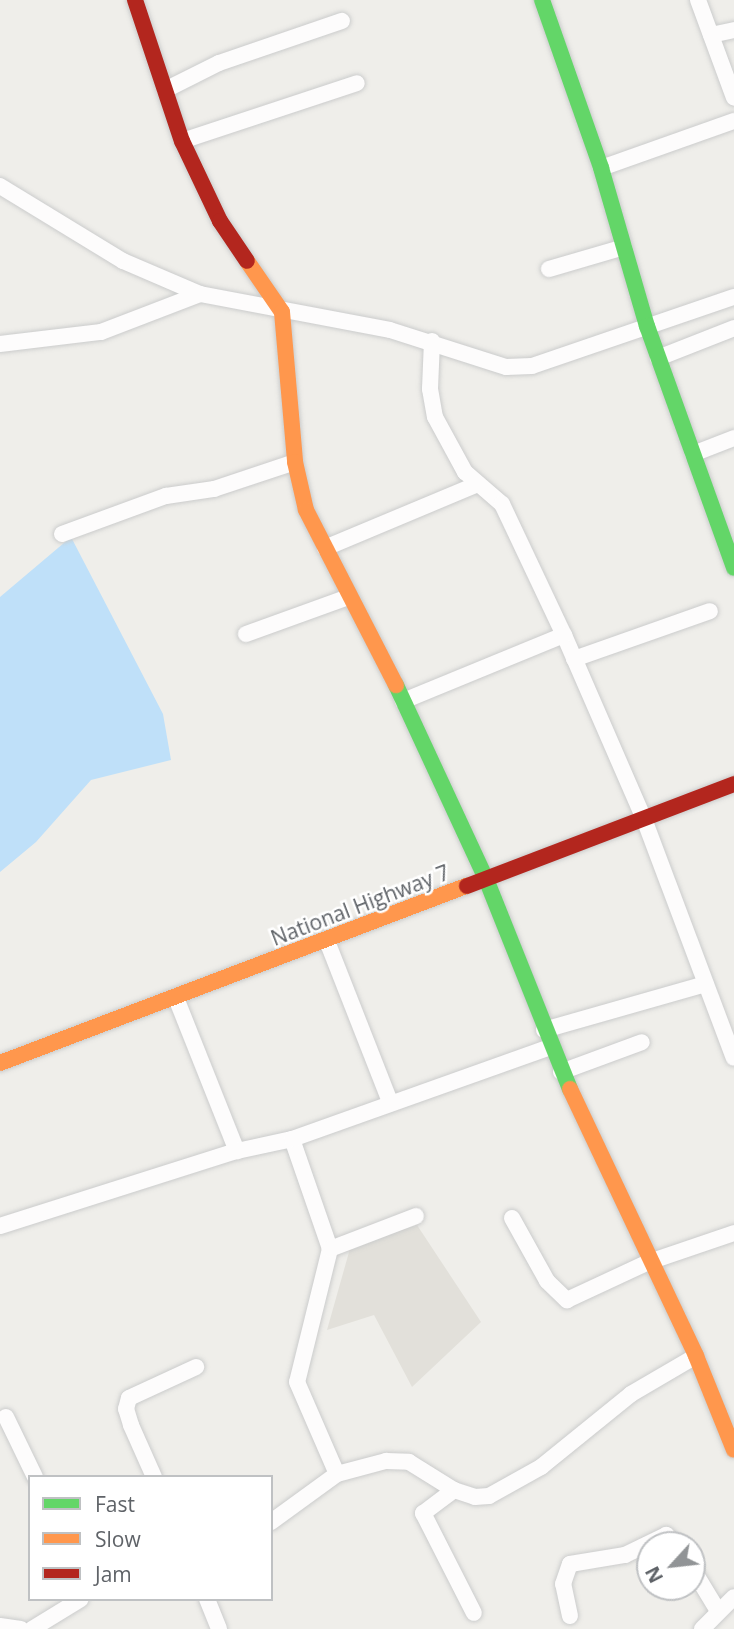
<!DOCTYPE html>
<html>
<head>
<meta charset="utf-8">
<style>
  body { margin:0 }
  #map { position:relative; width:734px; height:1629px; overflow:hidden; background:#efeeea; font-family:"Open Sans",sans-serif }
  div>[style] { position:absolute }
  .education>* { inset:0; background:#e2e0da }
  .water>* { inset:0; background:#bfe0f9 }
  .roads { filter:drop-shadow(0 0 2px #cbcccc) drop-shadow(0 0 2px #cbcccc) }
  .street>* { height:16px; margin:-8px; padding:0 8px; transform-origin:8px; border-radius:8px; background:#fdfcfc }
  .fast>* { height:16px; margin:-8px; padding:0 8px; transform-origin:8px; border-radius:8px; background:#63d668 }
  .slow>* { height:16px; margin:-8px; padding:0 8px; transform-origin:8px; border-radius:8px; background:#ff974d }
  .jam>* { height:16px; margin:-8px; padding:0 8px; transform-origin:8px; border-radius:8px; background:#b3261e }
  span { translate:-50% -50%; white-space:nowrap; text-align:center; line-height:1.15; -webkit-text-stroke:5px #fff; paint-order:stroke }
  .street-label { font-size:21px; color:#5f6368 }
  .legend { position:absolute; left:28px; top:1475px; width:245px; height:126px; box-sizing:border-box; background:#fff; border:2px solid #bfc1c3; margin:0; padding:9px 12px; list-style:none; font-size:21px; color:#5f6368 }
  .legend li { display:flex; align-items:center; gap:14px; height:35px }
  .legend b { width:35px; border:2px solid #bfc1c3 }
  .north { position:absolute; left:636px; top:1531px; width:70px; height:70px; box-sizing:border-box; background:#fff; border:2px solid #bfc1c3; border-radius:50%; rotate:243deg; font-size:19px; font-weight:700; line-height:28px; text-align:center; color:#5f6368 }
  .north::after { content:''; display:block; margin:auto; width:24px; height:32px; background:#919496; clip-path:polygon(50% 0,100% 100%,50% 72%,0 100%) }
</style>
</head>
<body>
<div id="map">
  <div class="education">
    <div style="clip-path:polygon(417px 1225px,481px 1322px,412px 1387px,374px 1315px,327px 1330px,351px 1245px)"></div>
  </div>
  <div class="water">
    <div style="clip-path:polygon(71px 537px,163px 714px,171px 760px,91px 780px,36px 842px,0 872px,0 597px)"></div>
  </div>
  <div class="roads">
    <div class="street">
      <div style="left:698px;top:0;width:104px;rotate:69.8deg"></div>
      <div style="left:711px;top:35px;width:24px;rotate:-12deg"></div>
      <div style="left:165px;top:90px;width:60px;rotate:-26.6deg"></div>
      <div style="left:219px;top:63px;width:130px;rotate:-18.9deg"></div>
      <div style="left:182px;top:141px;width:184px;rotate:-18.3deg"></div>
      <div style="left:601px;top:168px;width:141px;rotate:-19.5deg"></div>
      <div style="left:0;top:186px;width:144px;rotate:31.4deg"></div>
      <div style="left:123px;top:261px;width:84px;rotate:23.2deg"></div>
      <div style="left:200px;top:294px;width:193px;rotate:10.7deg"></div>
      <div style="left:390px;top:330px;width:122px;rotate:17.7deg"></div>
      <div style="left:506px;top:367px;width:26px;rotate:-2deg"></div>
      <div style="left:532px;top:366px;width:213px;rotate:-18.9deg"></div>
      <div style="left:549px;top:269px;width:78px;rotate:-16.3deg"></div>
      <div style="left:432px;top:341px;width:48px;rotate:92.4deg"></div>
      <div style="left:430px;top:389px;width:28px;rotate:80deg"></div>
      <div style="left:435px;top:417px;width:63px;rotate:61.4deg"></div>
      <div style="left:465px;top:472px;width:49px;rotate:40.9deg"></div>
      <div style="left:502px;top:504px;width:145px;rotate:64.7deg"></div>
      <div style="left:564px;top:635px;width:201px;rotate:66.5deg"></div>
      <div style="left:644px;top:819px;width:255px;rotate:69.4deg"></div>
      <div style="left:0;top:344px;width:102px;rotate:-6.8deg"></div>
      <div style="left:101px;top:332px;width:106px;rotate:-21deg"></div>
      <div style="left:658px;top:358px;width:82px;rotate:-21.5deg"></div>
      <div style="left:693px;top:454px;width:44px;rotate:-21.3deg"></div>
      <div style="left:62px;top:534px;width:111px;rotate:-20.1deg"></div>
      <div style="left:166px;top:496px;width:49px;rotate:-8.3deg"></div>
      <div style="left:214px;top:489px;width:85px;rotate:-18.4deg"></div>
      <div style="left:325px;top:548px;width:166px;rotate:-22.7deg"></div>
      <div style="left:246px;top:634px;width:109px;rotate:-19.9deg"></div>
      <div style="left:574px;top:659px;width:144px;rotate:-19.4deg"></div>
      <div style="left:403px;top:701px;width:174px;rotate:-22.3deg"></div>
      <div style="left:327px;top:941px;width:173px;rotate:68.6deg"></div>
      <div style="left:176px;top:998px;width:165px;rotate:68.3deg"></div>
      <div style="left:544px;top:1030px;width:168px;rotate:-15.9deg"></div>
      <div style="left:561px;top:1072px;width:86px;rotate:-20.3deg"></div>
      <div style="left:292px;top:1139px;width:116px;rotate:70.9deg"></div>
      <div style="left:330px;top:1249px;width:137px;rotate:103.9deg"></div>
      <div style="left:297px;top:1382px;width:100px;rotate:66.5deg"></div>
      <div style="left:512px;top:1218px;width:72px;rotate:60.9deg"></div>
      <div style="left:547px;top:1281px;width:28px;rotate:44deg"></div>
      <div style="left:567px;top:1300px;width:90px;rotate:-24.9deg"></div>
      <div style="left:649px;top:1262px;width:90px;rotate:-18.8deg"></div>
      <div style="left:0;top:1226px;width:249px;rotate:-17.6deg"></div>
      <div style="left:237px;top:1151px;width:56px;rotate:-12.3deg"></div>
      <div style="left:292px;top:1139px;width:274px;rotate:-19.6deg"></div>
      <div style="left:330px;top:1249px;width:92px;rotate:-21deg"></div>
      <div style="left:6px;top:1417px;width:67px;rotate:64.2deg"></div>
      <div style="left:154px;top:1477px;width:57px;rotate:-113.9deg"></div>
      <div style="left:131px;top:1425px;width:17px;rotate:-107deg"></div>
      <div style="left:126px;top:1409px;width:11px;rotate:-75deg"></div>
      <div style="left:129px;top:1398px;width:74px;rotate:-24.8deg"></div>
      <div style="left:454px;top:1490px;width:39px;rotate:143deg"></div>
      <div style="left:423px;top:1513px;width:112px;rotate:63deg"></div>
      <div style="left:271px;top:1522px;width:82px;rotate:-36deg"></div>
      <div style="left:337px;top:1474px;width:51px;rotate:-14.9deg"></div>
      <div style="left:386px;top:1461px;width:23px;rotate:2deg"></div>
      <div style="left:409px;top:1462px;width:53px;rotate:31.9deg"></div>
      <div style="left:454px;top:1490px;width:22px;rotate:18deg"></div>
      <div style="left:475px;top:1497px;width:14px;rotate:-4deg"></div>
      <div style="left:489px;top:1496px;width:60px;rotate:-29.1deg"></div>
      <div style="left:541px;top:1467px;width:116px;rotate:-39deg"></div>
      <div style="left:631px;top:1394px;width:75px;rotate:-30.3deg"></div>
      <div style="left:692px;top:1568px;width:50px;rotate:58.8deg"></div>
      <div style="left:207px;top:1599px;width:32px;rotate:68deg"></div>
      <div style="left:570px;top:1616px;width:33px;rotate:-102deg"></div>
      <div style="left:563px;top:1584px;width:21px;rotate:-71deg"></div>
      <div style="left:570px;top:1564px;width:56px;rotate:-9.3deg"></div>
      <div style="left:625px;top:1555px;width:46px;rotate:-26deg"></div>
      <div style="left:666px;top:1535px;width:16px;rotate:40deg"></div>
      <div style="left:0;top:1626px;width:21px;rotate:8deg"></div>
      <div style="left:32px;top:1629px;width:57px;rotate:-31.5deg"></div>
      <div style="left:702px;top:1629px;width:45px;rotate:-45deg"></div>
    </div>
    <div class="fast">
      <div style="left:542px;top:0;width:178px;rotate:70.6deg"></div>
      <div style="left:601px;top:168px;width:165px;rotate:73.8deg"></div>
      <div style="left:647px;top:326px;width:257px;rotate:70.2deg"></div>
      <div style="left:396px;top:685px;width:214px;rotate:65.1deg"></div>
      <div style="left:486px;top:879px;width:226px;rotate:68.2deg"></div>
    </div>
    <div class="slow">
      <div style="left:247px;top:261px;width:62px;rotate:55.5deg"></div>
      <div style="left:282px;top:312px;width:151px;rotate:85deg"></div>
      <div style="left:295px;top:462px;width:49px;rotate:77.1deg"></div>
      <div style="left:306px;top:510px;width:197px;rotate:62.8deg"></div>
      <div style="left:0;top:1063px;width:499px;rotate:-20.8deg"></div>
      <div style="left:570px;top:1089px;width:295px;rotate:64.7deg"></div>
      <div style="left:696px;top:1356px;width:101px;rotate:68deg"></div>
    </div>
    <div class="jam">
      <div style="left:135px;top:0;width:149px;rotate:71.6deg"></div>
      <div style="left:182px;top:141px;width:89px;rotate:64.6deg"></div>
      <div style="left:220px;top:221px;width:48px;rotate:56deg"></div>
      <div style="left:467px;top:886px;width:286px;rotate:-20.9deg"></div>
    </div>
  </div>
  <div class="street-label">
    <span style="left:360px;top:905px;rotate:-21deg">National Highway 7</span>
  </div>
  <ul class="legend">
  <li><b style="height:9px;background:#63d668"></b>Fast</li>
  <li><b style="height:9px;background:#ff974d"></b>Slow</li>
  <li><b style="height:9px;background:#b3261e"></b>Jam</li>
  </ul>
  <div class="north">N</div>
</div>
</body>
</html>
